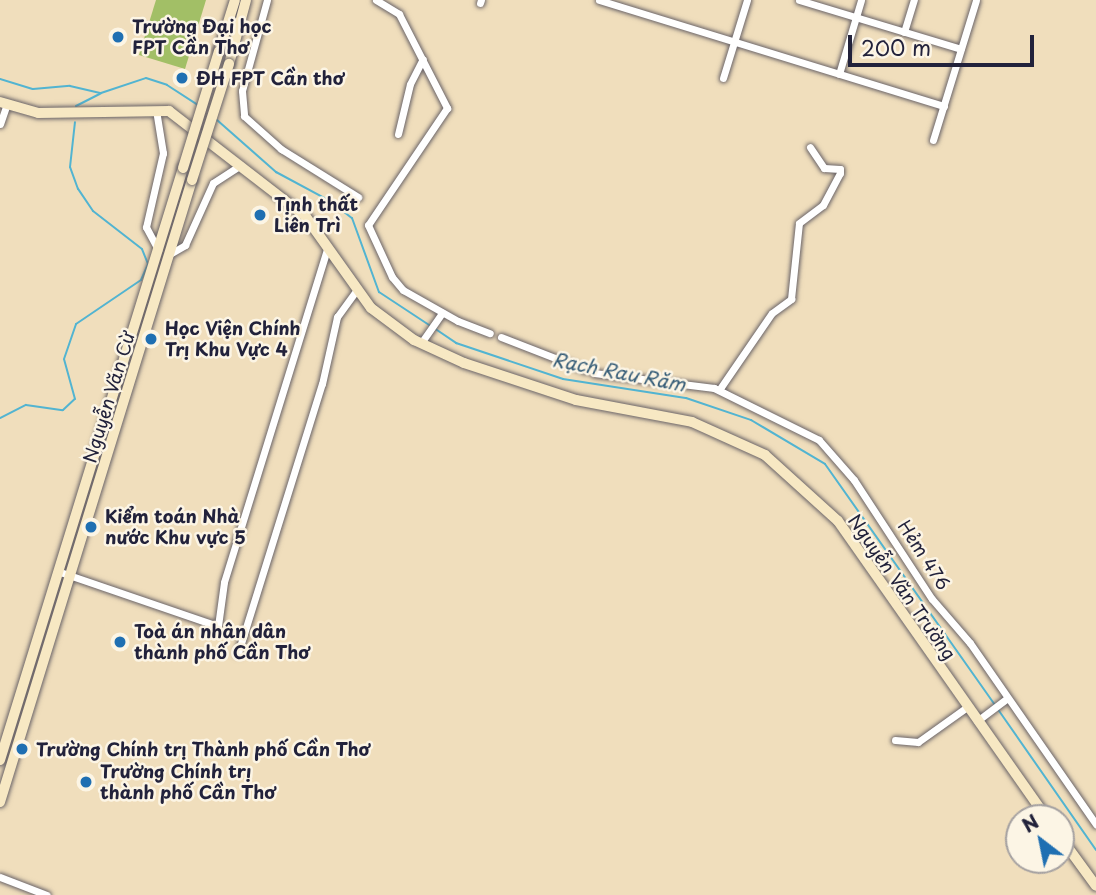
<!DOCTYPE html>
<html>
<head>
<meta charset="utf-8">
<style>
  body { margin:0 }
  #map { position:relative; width:1096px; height:895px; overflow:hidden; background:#f0debc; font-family:"Playpen Sans",sans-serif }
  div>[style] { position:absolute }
  .green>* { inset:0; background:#a2bf66 }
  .stream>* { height:2px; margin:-1px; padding:0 1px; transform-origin:1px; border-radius:1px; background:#52b4d1 }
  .roads { filter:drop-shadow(0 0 2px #6a6468) drop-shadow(0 0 2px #6a6468) }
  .street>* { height:7px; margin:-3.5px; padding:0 3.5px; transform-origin:3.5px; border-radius:3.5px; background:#fff }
  .secondary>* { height:10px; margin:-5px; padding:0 5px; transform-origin:5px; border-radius:5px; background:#f7e8c3 }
  .bridges { filter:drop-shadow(0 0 2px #6a6468) drop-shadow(0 0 2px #6a6468) }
  .secondary-bridge>* { height:10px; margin:-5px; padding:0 5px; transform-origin:5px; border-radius:5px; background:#f7e8c3 }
  .dots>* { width:19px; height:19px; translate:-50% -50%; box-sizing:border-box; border:4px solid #fcf5e5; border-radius:50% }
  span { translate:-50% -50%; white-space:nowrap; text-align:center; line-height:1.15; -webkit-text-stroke:5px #fcf5e5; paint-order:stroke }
  .poi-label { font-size:18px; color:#22223b; font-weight:700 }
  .left { translate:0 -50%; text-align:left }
  .street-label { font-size:18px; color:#22223b }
  .water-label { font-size:19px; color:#355c77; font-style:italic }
  .north { position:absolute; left:1005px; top:804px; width:70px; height:70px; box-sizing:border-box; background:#fcf5e5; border:2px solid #a5a1a1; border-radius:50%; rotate:328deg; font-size:19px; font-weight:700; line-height:28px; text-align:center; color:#22223b }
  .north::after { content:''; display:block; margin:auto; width:24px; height:32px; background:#1f6fb2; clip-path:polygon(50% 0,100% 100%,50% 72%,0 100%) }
  .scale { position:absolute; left:848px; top:35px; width:186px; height:32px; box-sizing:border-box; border:4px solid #22223b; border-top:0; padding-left:9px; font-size:21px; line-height:24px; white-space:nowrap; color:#22223b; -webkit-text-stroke:5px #fcf5e5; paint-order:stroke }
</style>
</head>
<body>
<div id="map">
  <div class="green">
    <div style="clip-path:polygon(156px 0,206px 0,185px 69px,139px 55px)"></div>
  </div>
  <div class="stream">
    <div style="left:0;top:79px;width:34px;rotate:17deg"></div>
    <div style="left:33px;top:89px;width:37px;rotate:-5deg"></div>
    <div style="left:70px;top:86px;width:32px;rotate:13deg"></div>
    <div style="left:101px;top:93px;width:47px;rotate:-18.4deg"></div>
    <div style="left:146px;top:78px;width:22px;rotate:18deg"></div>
    <div style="left:167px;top:85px;width:38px;rotate:33deg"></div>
    <div style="left:76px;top:106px;width:27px;rotate:-27deg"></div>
    <div style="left:217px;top:120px;width:79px;rotate:41.4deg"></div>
    <div style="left:276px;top:172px;width:61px;rotate:28.2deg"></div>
    <div style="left:330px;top:201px;width:28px;rotate:38deg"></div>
    <div style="left:352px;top:218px;width:79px;rotate:70deg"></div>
    <div style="left:379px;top:292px;width:60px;rotate:33.4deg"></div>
    <div style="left:434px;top:328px;width:27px;rotate:34deg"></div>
    <div style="left:456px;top:343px;width:113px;rotate:18.6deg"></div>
    <div style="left:563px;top:379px;width:124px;rotate:8.8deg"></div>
    <div style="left:686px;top:398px;width:69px;rotate:18.7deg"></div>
    <div style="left:751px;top:420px;width:86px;rotate:30.7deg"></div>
    <div style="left:825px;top:464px;width:294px;rotate:54.8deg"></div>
    <div style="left:0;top:418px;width:29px;rotate:-27deg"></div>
    <div style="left:26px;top:405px;width:37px;rotate:8deg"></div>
    <div style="left:63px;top:410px;width:16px;rotate:-43deg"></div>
    <div style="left:75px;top:399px;width:41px;rotate:-105.4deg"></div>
    <div style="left:64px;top:359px;width:37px;rotate:-71deg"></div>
    <div style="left:76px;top:324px;width:78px;rotate:-34.1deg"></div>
    <div style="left:141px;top:280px;width:17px;rotate:-66deg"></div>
    <div style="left:148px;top:264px;width:16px;rotate:-112deg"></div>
    <div style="left:142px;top:249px;width:62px;rotate:-142.2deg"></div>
    <div style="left:93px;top:211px;width:27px;rotate:-124deg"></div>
    <div style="left:78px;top:189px;width:23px;rotate:-110deg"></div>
    <div style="left:70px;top:167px;width:45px;rotate:-83.7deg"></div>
    <div style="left:997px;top:708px;width:173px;rotate:55.1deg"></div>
  </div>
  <div class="roads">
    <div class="street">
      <div style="left:267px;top:0;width:94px;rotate:105.4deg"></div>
      <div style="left:242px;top:91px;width:25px;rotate:85deg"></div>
      <div style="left:244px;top:116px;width:50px;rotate:41.7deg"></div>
      <div style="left:281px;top:149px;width:91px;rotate:31.9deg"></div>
      <div style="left:376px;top:0;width:27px;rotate:31deg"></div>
      <div style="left:399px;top:14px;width:106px;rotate:62.9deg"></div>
      <div style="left:447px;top:108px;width:141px;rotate:124deg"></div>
      <div style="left:368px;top:225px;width:57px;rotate:65.2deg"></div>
      <div style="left:392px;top:277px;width:17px;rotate:50deg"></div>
      <div style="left:403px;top:290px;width:63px;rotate:29.4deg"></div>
      <div style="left:458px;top:321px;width:34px;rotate:21deg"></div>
      <div style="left:599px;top:0;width:361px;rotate:17.1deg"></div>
      <div style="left:799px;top:0;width:169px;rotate:16.8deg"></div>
      <div style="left:480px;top:3px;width:3px;rotate:-72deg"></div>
      <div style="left:904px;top:32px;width:34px;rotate:-73deg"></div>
      <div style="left:839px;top:74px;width:77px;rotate:-73.4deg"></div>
      <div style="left:723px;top:78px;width:82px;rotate:-72.9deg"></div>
      <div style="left:156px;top:110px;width:44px;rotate:80.8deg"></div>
      <div style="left:163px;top:153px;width:76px;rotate:102.9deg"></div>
      <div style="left:146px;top:227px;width:26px;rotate:62deg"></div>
      <div style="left:0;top:124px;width:21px;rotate:-71deg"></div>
      <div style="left:398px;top:134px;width:51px;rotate:-76.5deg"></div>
      <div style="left:410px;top:84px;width:28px;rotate:-63deg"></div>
      <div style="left:933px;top:140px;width:146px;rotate:-72.9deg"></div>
      <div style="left:168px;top:255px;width:20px;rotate:-30deg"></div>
      <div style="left:185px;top:245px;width:68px;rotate:-65.7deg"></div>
      <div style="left:213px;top:183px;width:33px;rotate:-33deg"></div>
      <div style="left:501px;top:337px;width:91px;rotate:21.2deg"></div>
      <div style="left:421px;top:343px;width:37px;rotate:-55deg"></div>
      <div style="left:594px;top:373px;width:121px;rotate:7.1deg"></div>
      <div style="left:714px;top:388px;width:117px;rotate:26.3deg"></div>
      <div style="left:819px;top:440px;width:53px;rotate:48.8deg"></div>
      <div style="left:854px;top:480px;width:142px;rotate:56.8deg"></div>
      <div style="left:932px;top:599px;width:58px;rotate:49.2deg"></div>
      <div style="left:970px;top:643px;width:221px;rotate:55.2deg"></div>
      <div style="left:719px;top:390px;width:93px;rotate:-55.5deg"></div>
      <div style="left:772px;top:313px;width:24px;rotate:-36deg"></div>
      <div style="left:791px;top:299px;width:76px;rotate:-84deg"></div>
      <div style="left:799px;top:223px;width:30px;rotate:-37deg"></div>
      <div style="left:823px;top:205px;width:36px;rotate:-62deg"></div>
      <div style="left:840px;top:173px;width:4px;rotate:-90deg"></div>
      <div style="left:840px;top:169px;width:16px;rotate:-176deg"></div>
      <div style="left:824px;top:168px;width:25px;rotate:-124deg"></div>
      <div style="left:60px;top:572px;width:167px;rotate:18.9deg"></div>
      <div style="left:218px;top:626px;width:44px;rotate:-82.2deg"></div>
      <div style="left:224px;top:582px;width:349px;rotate:-72.8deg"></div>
      <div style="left:238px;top:653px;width:282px;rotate:-72.7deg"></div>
      <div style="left:322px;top:384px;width:69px;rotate:-77.4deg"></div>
      <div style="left:337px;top:317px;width:34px;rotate:-54deg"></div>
      <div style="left:977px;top:721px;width:38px;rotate:-37deg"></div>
      <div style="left:895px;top:740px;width:23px;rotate:5deg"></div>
      <div style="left:918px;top:742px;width:60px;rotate:-35.5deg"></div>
      <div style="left:0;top:877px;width:50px;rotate:21deg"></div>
    </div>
    <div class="secondary">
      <div style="left:219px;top:51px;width:53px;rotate:-72.6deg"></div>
      <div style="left:229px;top:64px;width:66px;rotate:-75.1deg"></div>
      <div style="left:0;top:102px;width:40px;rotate:16deg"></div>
      <div style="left:38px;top:113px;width:131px;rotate:-0.9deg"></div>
      <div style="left:169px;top:111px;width:173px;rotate:37.7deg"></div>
      <div style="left:306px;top:217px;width:112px;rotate:54.5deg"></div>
      <div style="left:371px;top:308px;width:54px;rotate:36.7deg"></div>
      <div style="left:414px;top:340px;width:55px;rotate:24.7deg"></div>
      <div style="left:464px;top:363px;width:118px;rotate:18.3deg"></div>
      <div style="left:576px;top:400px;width:118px;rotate:10.7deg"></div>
      <div style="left:692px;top:422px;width:80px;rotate:24.3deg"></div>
      <div style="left:765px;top:455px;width:98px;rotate:42.1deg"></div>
      <div style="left:838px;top:521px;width:363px;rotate:54.9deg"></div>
      <div style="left:0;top:760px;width:620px;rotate:-72.82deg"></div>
      <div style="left:0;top:802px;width:651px;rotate:-72.85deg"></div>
      <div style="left:1061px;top:838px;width:59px;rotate:53.9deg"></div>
    </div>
  </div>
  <div class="bridges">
    <div class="secondary-bridge">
      <div style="left:183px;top:168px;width:122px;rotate:-72.9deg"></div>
      <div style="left:192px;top:180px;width:122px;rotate:-72.3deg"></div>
    </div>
  </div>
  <div class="dots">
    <div style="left:118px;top:37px;background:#1f6fb2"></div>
    <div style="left:182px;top:78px;background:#1f6fb2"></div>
    <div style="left:260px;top:215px;background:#1f6fb2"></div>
    <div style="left:151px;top:339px;background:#1f6fb2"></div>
    <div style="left:91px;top:527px;background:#1f6fb2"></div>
    <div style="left:120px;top:642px;background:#1f6fb2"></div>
    <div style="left:22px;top:749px;background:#1f6fb2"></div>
    <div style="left:86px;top:782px;background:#1f6fb2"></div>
  </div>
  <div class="poi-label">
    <span class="left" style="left:132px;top:37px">Trường Đại học<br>FPT Cần Thơ</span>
    <span class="left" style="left:196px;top:78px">ĐH FPT Cần thơ</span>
    <span class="left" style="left:274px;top:215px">Tịnh thất<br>Liên Trì</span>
    <span class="left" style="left:165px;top:339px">Học Viện Chính<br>Trị Khu Vực 4</span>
    <span class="left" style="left:105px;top:527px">Kiểm toán Nhà<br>nước Khu vực 5</span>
    <span class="left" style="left:134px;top:642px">Toà án nhân dân<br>thành phố Cần Thơ</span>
    <span class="left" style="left:36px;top:749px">Trường Chính trị Thành phố Cần Thơ</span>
    <span class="left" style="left:100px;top:782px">Trường Chính trị<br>thành phố Cần Thơ</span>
  </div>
  <div class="street-label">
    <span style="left:109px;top:397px;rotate:-73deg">Nguyễn Văn Cừ</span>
    <span style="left:924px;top:555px;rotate:57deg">Hẻm 476</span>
    <span style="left:902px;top:587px;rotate:55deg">Nguyễn Văn Trường</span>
  </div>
  <div class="water-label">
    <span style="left:619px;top:372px;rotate:11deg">Rạch Rau Răm</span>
  </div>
  <div class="north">N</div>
  <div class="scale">200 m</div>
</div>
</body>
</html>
